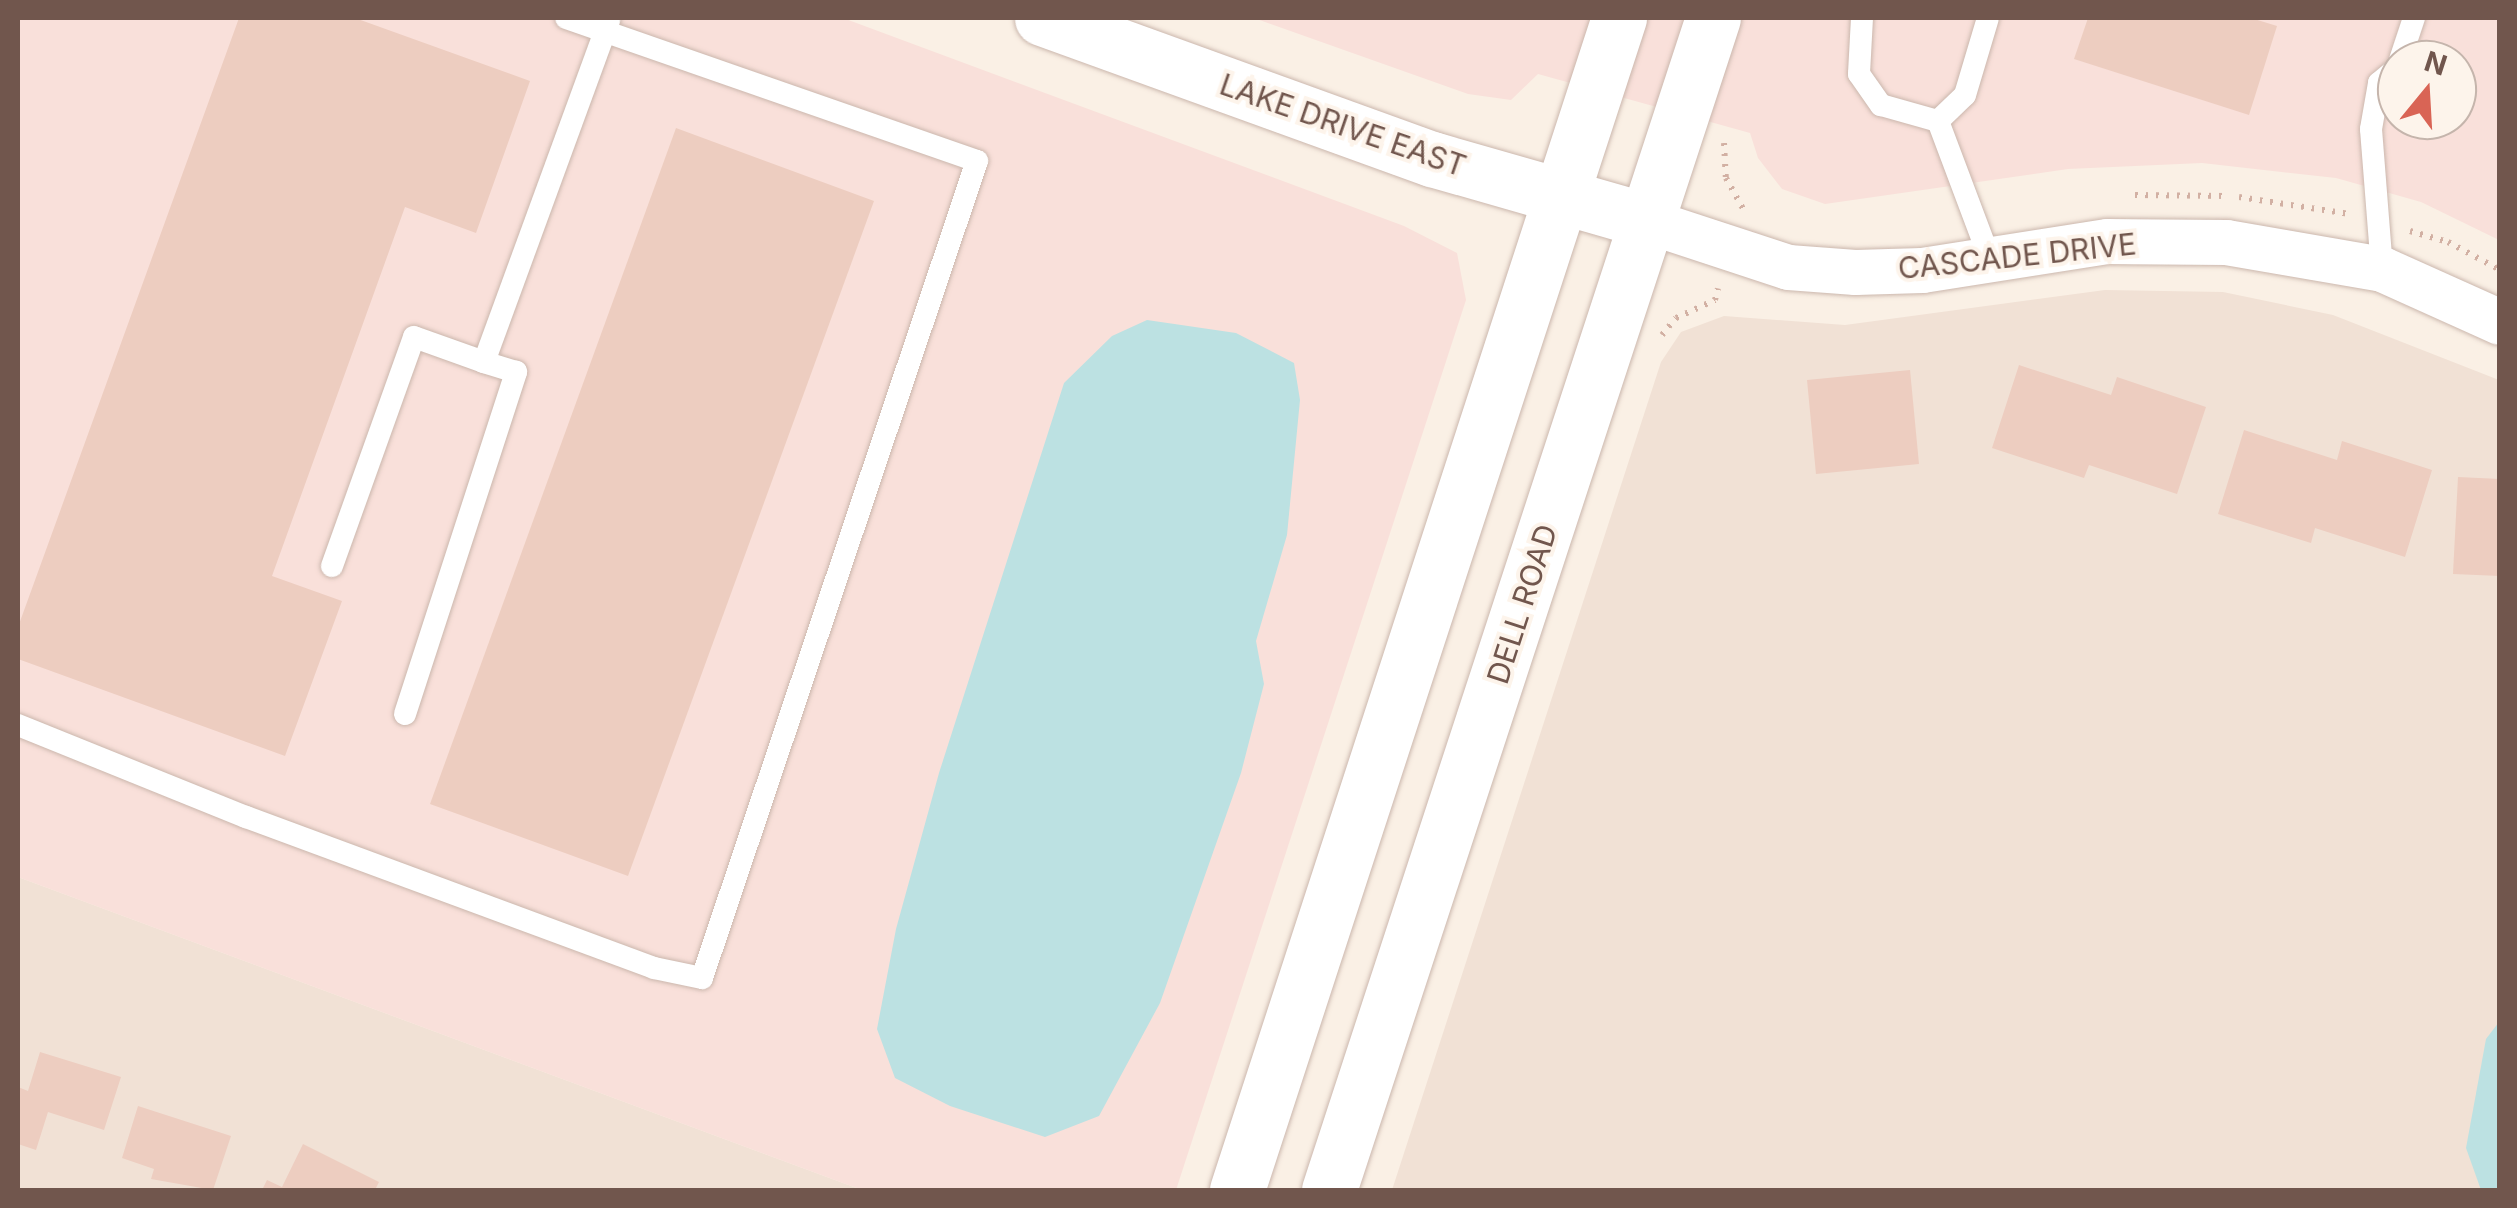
<!DOCTYPE html>
<html>
<head>
<meta charset="utf-8">
<style>
  body { margin:0 }
  #map { position:relative; width:2517px; height:1208px; overflow:hidden; background:#faf0e5; font-family:Inter,sans-serif }
  div>[style] { position:absolute }
  .residential>* { inset:0; background:#f1e1d5 }
  .commercial>* { inset:0; background:#f9e0da }
  .water>* { inset:0; background:#bce1e2 }
  .building>* { inset:0; background:#edcdc0 }
  .path>* { height:6px; margin-top:-3px; transform-origin:0; background:repeating-linear-gradient(90deg,#d2b0a3 0 2.5px,transparent 0 10.5px) }
  .roads { filter:drop-shadow(0 0 2px #cbb7ad) drop-shadow(0 0 2px #cbb7ad) }
  .lane>* { height:22px; margin:-11px; padding:0 11px; transform-origin:11px; border-radius:11px; background:#fff }
  .street>* { height:45px; margin:-22.5px; padding:0 22.5px; transform-origin:22.5px; border-radius:22.5px; background:#fff }
  .secondary>* { height:55px; margin:-27.5px; padding:0 27.5px; transform-origin:27.5px; border-radius:27.5px; background:#fff }
  span { translate:-50% -50%; white-space:nowrap; text-align:center; line-height:1.15; -webkit-text-stroke:8px #fdf4eb; paint-order:stroke }
  .street-label { font-size:30px; color:#71564d }
  .frame { position:absolute; inset:0; border:20px solid #71564d; pointer-events:none }
  .north { position:absolute; left:2377px; top:40px; width:100px; height:100px; box-sizing:border-box; background:#fdf4eb; border:2px solid #c5b5ac; border-radius:50%; rotate:18deg; font-size:28px; font-weight:700; line-height:40px; text-align:center; color:#71564d }
  .north::after { content:''; display:block; margin:auto; width:35px; height:45px; background:#d96455; clip-path:polygon(50% 0,100% 100%,50% 72%,0 100%) }
</style>
</head>
<body>
<div id="map">
  <div class="residential">
    <div style="clip-path:polygon(2105px 290px,2223px 292px,2333px 315px,2499px 380px,2499px 1190px,1392px 1190px,1661px 362px,1681px 332px,1724px 316px,1845px 325px)"></div>
    <div style="clip-path:polygon(18px 877px,862px 1190px,18px 1190px)"></div>
  </div>
  <div class="commercial">
    <div style="clip-path:polygon(18px 18px,843px 18px,1404px 226px,1457px 253px,1466px 300px,1176px 1190px,862px 1190px,18px 877px)"></div>
    <div style="clip-path:polygon(evenodd,1254px 18px,2499px 18px,2499px 240px,2421px 202px,2336px 178px,2202px 163px,2068px 169px,1825px 204px,1782px 189px,1758px 158px,1750px 133px,1538px 74px,1511px 100px,1468px 94px,1254px 18px,2397px 60px,2457px 60px,2457px 120px,2397px 120px,2397px 60px)"></div>
  </div>
  <div class="water">
    <div style="clip-path:polygon(1147px 320px,1236px 333px,1294px 363px,1300px 400px,1287px 535px,1256px 641px,1264px 684px,1241px 773px,1160px 1003px,1099px 1116px,1045px 1137px,950px 1106px,895px 1078px,877px 1029px,896px 929px,939px 773px,1064px 383px,1112px 336px)"></div>
    <div style="clip-path:polygon(2499px 1022px,2499px 1190px,2481px 1190px,2466px 1148px,2486px 1039px)"></div>
  </div>
  <div class="building">
    <div style="clip-path:polygon(239px 18px,355px 18px,530px 81px,476px 233px,405px 207px,272px 576px,342px 601px,285px 756px,18px 659px,18px 627px)"></div>
    <div style="clip-path:polygon(2088px 18px,2251px 18px,2277px 26px,2249px 115px,2074px 59px)"></div>
    <div style="clip-path:polygon(676px 128px,874px 201px,628px 876px,430px 804px)"></div>
    <div style="clip-path:polygon(2019px 365px,2111px 395px,2117px 377px,2206px 407px,2177px 494px,2089px 465px,2084px 478px,1992px 448px)"></div>
    <div style="clip-path:polygon(1910px 370px,1919px 464px,1816px 474px,1807px 380px)"></div>
    <div style="clip-path:polygon(2244px 430px,2337px 460px,2342px 441px,2432px 470px,2405px 557px,2315px 528px,2311px 543px,2218px 514px)"></div>
    <div style="clip-path:polygon(2458px 477px,2500px 479px,2500px 576px,2453px 574px)"></div>
    <div style="clip-path:polygon(40px 1052px,121px 1077px,104px 1130px,48px 1112px,36px 1150px,18px 1144px,18px 1087px,28px 1091px)"></div>
    <div style="clip-path:polygon(138px 1106px,231px 1136px,213px 1190px,151px 1179px,154px 1169px,122px 1158px)"></div>
    <div style="clip-path:polygon(303px 1144px,379px 1182px,375px 1190px,262px 1190px,267px 1180px,282px 1187px)"></div>
  </div>
  <div class="path">
    <div style="left:1724px;top:143px;width:35px;rotate:87deg"></div>
    <div style="left:1726px;top:178px;width:37px;rotate:61deg"></div>
    <div style="left:2135px;top:195px;width:92px;rotate:0.6deg"></div>
    <div style="left:2239px;top:197px;width:112px;rotate:8.7deg"></div>
    <div style="left:2410px;top:231px;width:40px;rotate:16deg"></div>
    <div style="left:2448px;top:242px;width:59px;rotate:28.3deg"></div>
    <div style="left:1662px;top:335px;width:22px;rotate:-51deg"></div>
    <div style="left:1676px;top:318px;width:43px;rotate:-24.8deg"></div>
    <div style="left:1715px;top:300px;width:12px;rotate:-76deg"></div>
  </div>
  <div class="roads">
    <div class="lane">
      <div style="left:1862px;top:18px;width:56px;rotate:93.1deg"></div>
      <div style="left:1859px;top:74px;width:38px;rotate:55deg"></div>
      <div style="left:1881px;top:105px;width:59px;rotate:15.7deg"></div>
      <div style="left:2400px;top:60px;width:44px;rotate:-71.6deg"></div>
      <div style="left:1938px;top:121px;width:147px;rotate:69.4deg"></div>
      <div style="left:1938px;top:121px;width:37px;rotate:-44deg"></div>
      <div style="left:1965px;top:95px;width:80px;rotate:-73.4deg"></div>
      <div style="left:2382px;top:269px;width:140px;rotate:-94.5deg"></div>
      <div style="left:2371px;top:129px;width:47px;rotate:-80.1deg"></div>
      <div style="left:2379px;top:83px;width:23px;rotate:-40deg"></div>
      <div style="left:332px;top:566px;width:243px;rotate:-70.3deg"></div>
      <div style="left:414px;top:337px;width:74px;rotate:19.7deg"></div>
      <div style="left:405px;top:714px;width:360px;rotate:-72deg"></div>
      <div style="left:516px;top:372px;width:34px;rotate:-163deg"></div>
      <div style="left:484px;top:362px;width:364px;rotate:-69.9deg"></div>
      <div style="left:18px;top:725px;width:246px;rotate:22deg"></div>
      <div style="left:246px;top:817px;width:435px;rotate:20.3deg"></div>
      <div style="left:654px;top:968px;width:49px;rotate:11.8deg"></div>
      <div style="left:702px;top:978px;width:862px;rotate:-71.4deg"></div>
      <div style="left:977px;top:161px;width:435px;rotate:-160.8deg"></div>
    </div>
    <div class="street">
      <div style="left:1648px;top:221px;width:147px;rotate:18.2deg"></div>
      <div style="left:1788px;top:267px;width:67px;rotate:4.3deg"></div>
      <div style="left:1855px;top:272px;width:67px;rotate:-1.7deg"></div>
      <div style="left:1922px;top:270px;width:187px;rotate:-8.9deg"></div>
      <div style="left:2107px;top:241px;width:119px;rotate:0.5deg"></div>
      <div style="left:2226px;top:242px;width:158px;rotate:9.8deg"></div>
      <div style="left:2382px;top:269px;width:129px;rotate:24.2deg"></div>
    </div>
    <div class="secondary">
      <div style="left:1042px;top:18px;width:415px;rotate:19.9deg"></div>
      <div style="left:1432px;top:159px;width:225px;rotate:16deg"></div>
      <div style="left:1237px;top:1190px;width:1233px;rotate:-71.95deg"></div>
      <div style="left:1329px;top:1190px;width:1233px;rotate:-71.86deg"></div>
    </div>
  </div>
  <div class="street-label">
    <span style="left:1343px;top:125px;rotate:19deg">LAKE DRIVE EAST</span>
    <span style="left:2017px;top:256px;rotate:-6deg">CASCADE DRIVE</span>
    <span style="left:1522px;top:604px;rotate:-72deg">DELL ROAD</span>
  </div>
  <div class="frame"></div>
  <div class="north">N</div>
</div>
</body>
</html>
